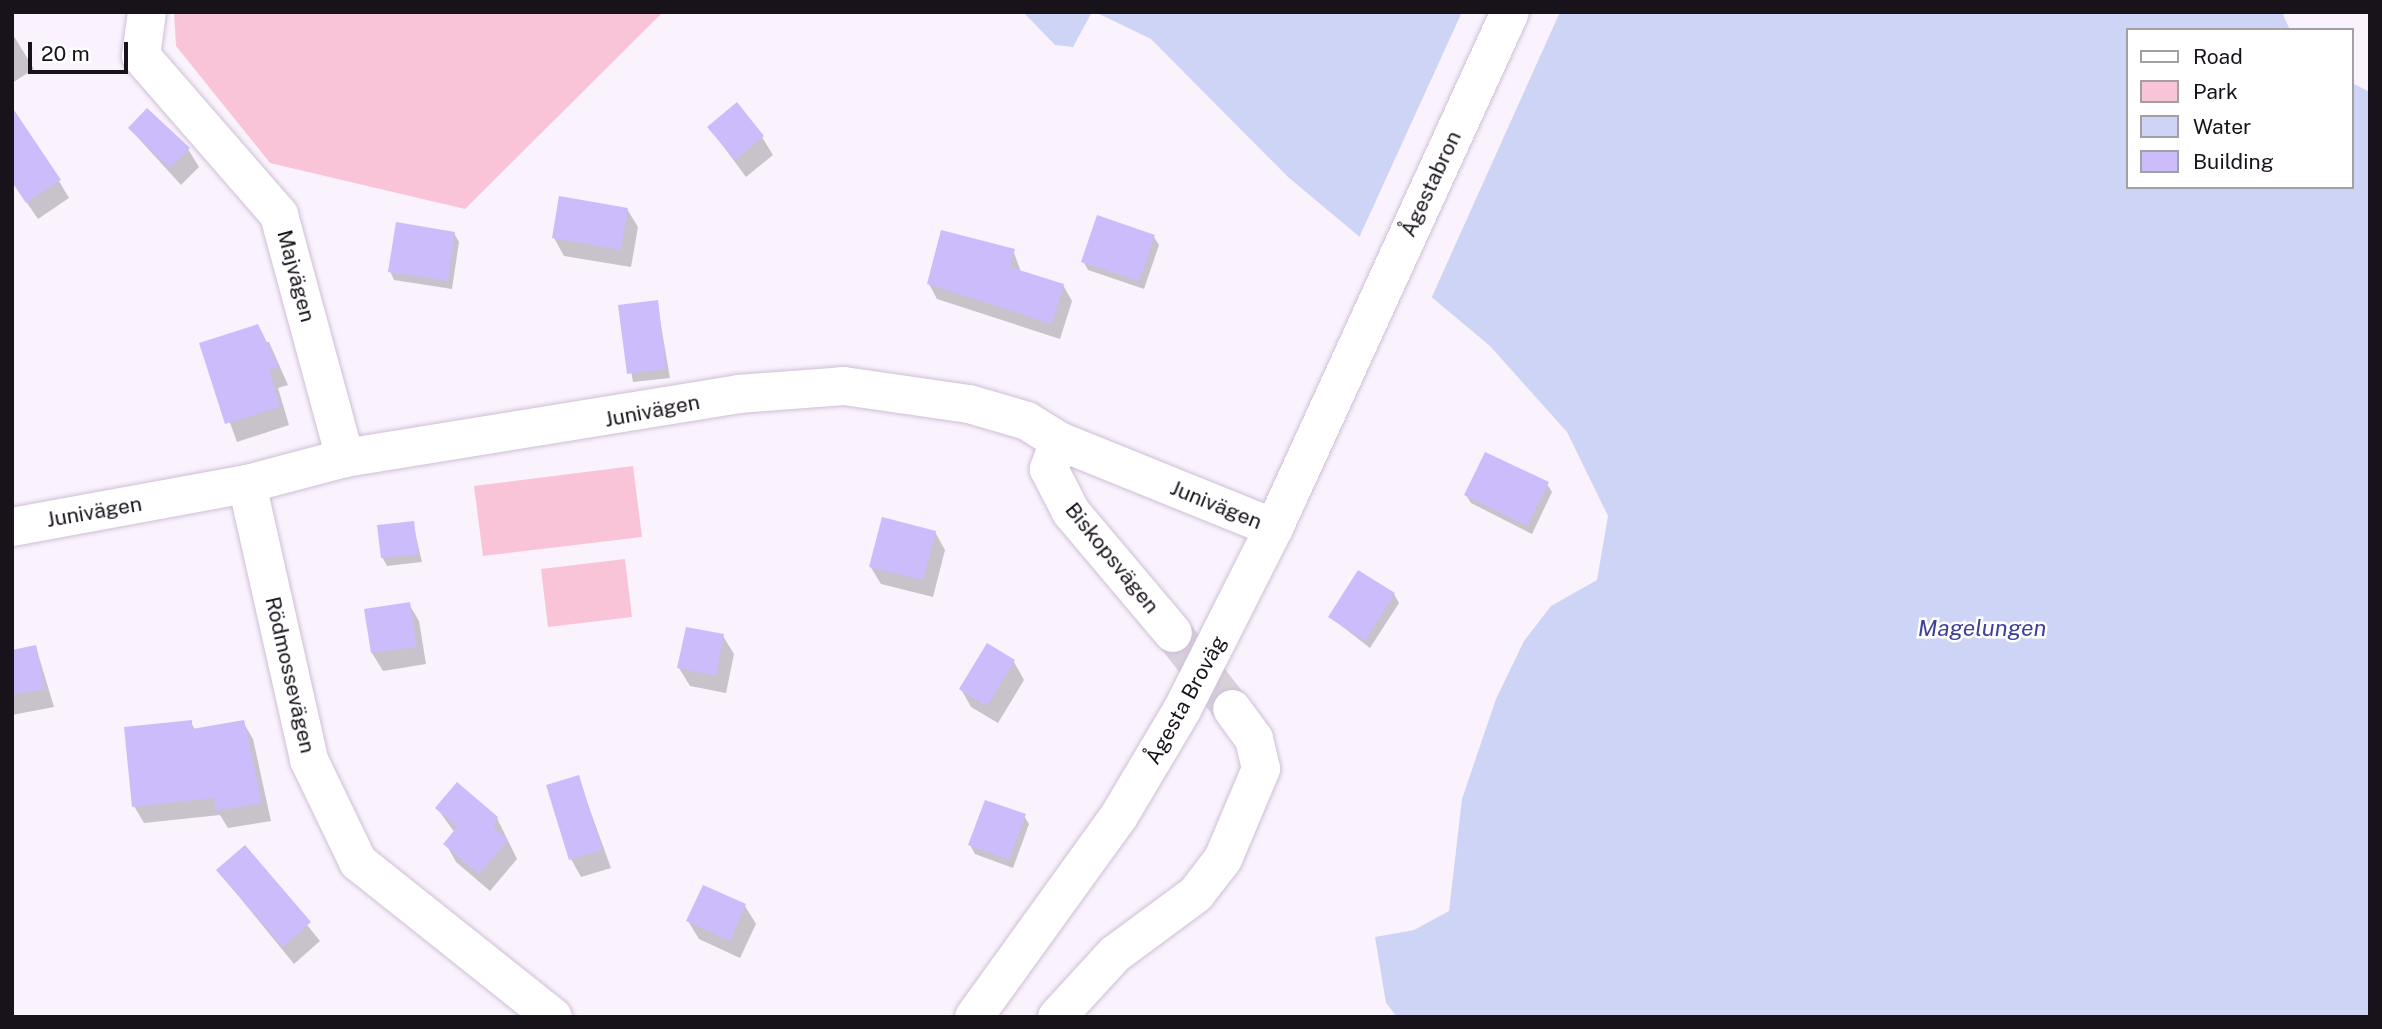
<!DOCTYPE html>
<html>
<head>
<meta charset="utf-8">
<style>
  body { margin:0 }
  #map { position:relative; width:2382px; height:1029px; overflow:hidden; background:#faf3fd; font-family:"Public Sans",sans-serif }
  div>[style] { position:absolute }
  .green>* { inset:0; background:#fac4d8 }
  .water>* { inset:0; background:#ced4f5 }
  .pier>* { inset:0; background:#faf3fd }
  .shadow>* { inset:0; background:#0003 }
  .building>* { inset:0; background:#ccbcfc }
  .minor-tunnel>* { height:38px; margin-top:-19px; transform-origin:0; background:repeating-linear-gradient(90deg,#d8d1db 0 38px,transparent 0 57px) }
  .roads { filter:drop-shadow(0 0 2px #cfbed6) drop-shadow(0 0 2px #cfbed6) }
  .minor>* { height:38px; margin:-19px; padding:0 19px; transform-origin:19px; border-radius:19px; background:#fff }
  .major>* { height:38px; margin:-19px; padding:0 19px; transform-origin:19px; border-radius:19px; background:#fff }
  span { translate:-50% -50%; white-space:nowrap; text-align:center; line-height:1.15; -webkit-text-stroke:5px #fff; paint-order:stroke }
  .street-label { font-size:21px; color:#18121b }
  .water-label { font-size:23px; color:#3d419a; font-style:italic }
  .frame { position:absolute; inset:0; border:14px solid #18121b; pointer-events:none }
  .legend { position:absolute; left:2126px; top:28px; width:228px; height:161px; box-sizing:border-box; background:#fff; border:2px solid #a3a0a4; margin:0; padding:9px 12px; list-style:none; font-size:21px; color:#18121b }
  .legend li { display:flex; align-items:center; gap:14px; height:35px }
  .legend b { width:35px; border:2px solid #a3a0a4 }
  .scale { position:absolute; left:28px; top:42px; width:100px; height:32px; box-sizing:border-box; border:4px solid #18121b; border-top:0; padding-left:9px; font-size:21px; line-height:24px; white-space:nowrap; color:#18121b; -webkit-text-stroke:5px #fff; paint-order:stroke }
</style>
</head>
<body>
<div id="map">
  <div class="green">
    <div style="clip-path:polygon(174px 12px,663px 12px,465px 209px,270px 163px,176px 46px)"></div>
    <div style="clip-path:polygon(633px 466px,642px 537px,483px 556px,474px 486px)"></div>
    <div style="clip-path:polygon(625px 559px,632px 617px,548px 627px,541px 569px)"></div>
  </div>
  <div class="water">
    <div style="clip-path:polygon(1023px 12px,1092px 12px,1073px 47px,1055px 45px)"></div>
    <div style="clip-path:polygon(1095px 12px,2282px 12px,2290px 30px,2128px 30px,2128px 187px,2352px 187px,2352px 83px,2370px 92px,2370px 1017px,1397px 1017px,1386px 1003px,1375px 937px,1414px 930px,1449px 911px,1462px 799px,1496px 699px,1524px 641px,1551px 606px,1597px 580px,1608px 516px,1567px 432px,1490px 346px,1288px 177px,1151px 39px)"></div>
  </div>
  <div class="pier">
    <div style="clip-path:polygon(1462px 12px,1560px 12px,1430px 301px,1358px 240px)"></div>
  </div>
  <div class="shadow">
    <div style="clip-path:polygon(12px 33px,34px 69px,12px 83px)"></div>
    <div style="clip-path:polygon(709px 127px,762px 137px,773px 155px,746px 177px)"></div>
    <div style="clip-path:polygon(130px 129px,188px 149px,199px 167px,181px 185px)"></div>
    <div style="clip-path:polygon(12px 181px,59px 181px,69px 198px,38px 219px)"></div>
    <div style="clip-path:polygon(627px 209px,638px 227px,631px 267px,564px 256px,554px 238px)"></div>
    <div style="clip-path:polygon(454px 233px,459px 242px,452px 289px,394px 280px,390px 271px)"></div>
    <div style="clip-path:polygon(1154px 237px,1159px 245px,1144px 289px,1088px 270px,1083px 261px)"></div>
    <div style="clip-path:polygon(1013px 250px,1021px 272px,1063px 285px,1072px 301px,1060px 339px,937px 299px,929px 284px)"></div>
    <div style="clip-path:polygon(657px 302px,670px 378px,633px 382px,620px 306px)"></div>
    <div style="clip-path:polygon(269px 342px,288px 385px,278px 388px,289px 425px,237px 442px,201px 344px)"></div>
    <div style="clip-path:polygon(1547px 484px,1552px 492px,1532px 534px,1471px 503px,1466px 495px)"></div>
    <div style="clip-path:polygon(413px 523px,422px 562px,387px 566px,382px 557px)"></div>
    <div style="clip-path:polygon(935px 532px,945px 550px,933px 597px,881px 584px,870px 566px)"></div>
    <div style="clip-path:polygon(1394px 594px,1399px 603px,1370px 648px,1330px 617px)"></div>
    <div style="clip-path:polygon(409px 604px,419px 621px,426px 664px,383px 671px,372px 653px)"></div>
    <div style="clip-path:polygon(723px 636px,734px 654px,726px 693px,690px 686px,679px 668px)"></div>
    <div style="clip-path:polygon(36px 647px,54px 707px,12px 715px,12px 651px)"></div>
    <div style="clip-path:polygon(1014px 662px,1024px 680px,998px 723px,971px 707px,961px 689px)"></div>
    <div style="clip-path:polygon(191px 722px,195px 730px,243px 722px,253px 739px,271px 821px,228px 828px,220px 815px,144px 823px,134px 806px)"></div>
    <div style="clip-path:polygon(578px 777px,611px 868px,581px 877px,571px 859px)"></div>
    <div style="clip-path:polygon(437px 808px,497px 818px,517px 859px,490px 891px,456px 862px,446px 844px,455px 833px)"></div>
    <div style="clip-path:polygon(1024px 816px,1029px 824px,1013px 868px,975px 854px,970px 845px)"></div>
    <div style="clip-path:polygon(245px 848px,320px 941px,294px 964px,218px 871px)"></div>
    <div style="clip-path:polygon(704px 887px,745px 906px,756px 924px,740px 958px,699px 939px,688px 921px)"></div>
  </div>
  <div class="building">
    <div style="clip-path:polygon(737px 102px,764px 136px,735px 160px,707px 127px)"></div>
    <div style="clip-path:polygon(12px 107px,61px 180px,26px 203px,12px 182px)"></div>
    <div style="clip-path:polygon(147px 108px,190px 148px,170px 168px,128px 128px)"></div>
    <div style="clip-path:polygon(559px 196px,628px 208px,621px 250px,552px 238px)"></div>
    <div style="clip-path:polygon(1097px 215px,1155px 235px,1139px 281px,1081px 262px)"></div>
    <div style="clip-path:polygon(396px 222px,455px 232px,448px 281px,388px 272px)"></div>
    <div style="clip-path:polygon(941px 230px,1015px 249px,1010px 267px,1064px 284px,1052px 324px,927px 284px)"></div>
    <div style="clip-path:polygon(658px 300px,666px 369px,627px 374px,618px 305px)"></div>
    <div style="clip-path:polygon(258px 324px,279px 367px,269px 370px,280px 407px,225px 424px,199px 343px)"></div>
    <div style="clip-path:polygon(1485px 452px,1549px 482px,1527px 526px,1464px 495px)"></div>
    <div style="clip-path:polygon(882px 517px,936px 531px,923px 580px,869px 567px)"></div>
    <div style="clip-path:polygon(414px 521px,418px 554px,381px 558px,377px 525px)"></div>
    <div style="clip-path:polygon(1358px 570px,1395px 593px,1365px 641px,1328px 617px)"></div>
    <div style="clip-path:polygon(410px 602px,417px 647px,371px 653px,364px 609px)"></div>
    <div style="clip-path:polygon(686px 627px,724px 634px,716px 676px,677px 668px)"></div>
    <div style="clip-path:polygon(987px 643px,1015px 660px,987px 706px,959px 689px)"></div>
    <div style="clip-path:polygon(36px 645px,45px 689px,12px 695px,12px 650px)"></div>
    <div style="clip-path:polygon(192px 720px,192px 729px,244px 720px,262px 803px,216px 811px,214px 798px,132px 807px,124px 727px)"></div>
    <div style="clip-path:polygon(579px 775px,602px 850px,569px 860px,546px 785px)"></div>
    <div style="clip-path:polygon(457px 782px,498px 817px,493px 827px,508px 840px,479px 874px,443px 844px,457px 827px,435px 808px)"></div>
    <div style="clip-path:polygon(985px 800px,1026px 814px,1009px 860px,968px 845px)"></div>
    <div style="clip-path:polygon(245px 845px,311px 922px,283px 947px,216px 870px)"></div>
    <div style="clip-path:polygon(703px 885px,746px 904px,730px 941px,686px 921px)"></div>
  </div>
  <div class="minor-tunnel">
    <div style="left:1173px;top:633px;width:96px;rotate:52.2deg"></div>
  </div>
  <div class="roads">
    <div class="minor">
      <div style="left:147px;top:12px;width:44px;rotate:97.8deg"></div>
      <div style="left:141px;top:56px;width:211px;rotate:49deg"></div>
      <div style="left:279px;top:215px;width:252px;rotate:74.8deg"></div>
      <div style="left:1059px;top:441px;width:30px;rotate:110deg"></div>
      <div style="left:1049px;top:469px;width:48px;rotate:62.9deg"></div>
      <div style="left:1071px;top:512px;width:158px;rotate:49.9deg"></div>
      <div style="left:247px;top:484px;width:283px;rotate:77.3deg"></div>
      <div style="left:309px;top:760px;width:113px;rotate:64.3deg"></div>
      <div style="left:358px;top:862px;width:249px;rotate:38.5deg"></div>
      <div style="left:12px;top:527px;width:239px;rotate:-10.4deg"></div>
      <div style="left:247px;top:484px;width:101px;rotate:-14.9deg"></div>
      <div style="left:345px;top:458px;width:398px;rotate:-9.2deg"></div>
      <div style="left:738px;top:394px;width:106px;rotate:-4.3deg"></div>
      <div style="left:844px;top:386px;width:126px;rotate:8.2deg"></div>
      <div style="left:969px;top:404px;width:60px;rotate:16.3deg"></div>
      <div style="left:1027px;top:421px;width:38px;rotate:32deg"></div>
      <div style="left:1059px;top:441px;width:232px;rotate:22deg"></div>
      <div style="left:1057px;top:1017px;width:86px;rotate:-47.4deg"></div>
      <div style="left:1115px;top:954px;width:101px;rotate:-36.5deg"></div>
      <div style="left:1196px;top:894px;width:44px;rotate:-52.4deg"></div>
      <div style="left:1223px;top:859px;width:98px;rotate:-67.1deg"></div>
      <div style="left:1261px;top:769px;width:31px;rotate:-103deg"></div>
      <div style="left:1254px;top:739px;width:37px;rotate:-126deg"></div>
    </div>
    <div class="major">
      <div style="left:974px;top:1017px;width:248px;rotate:-54.2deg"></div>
      <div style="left:1119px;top:816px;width:123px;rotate:-59.3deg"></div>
      <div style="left:1182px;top:710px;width:204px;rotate:-63.2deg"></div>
      <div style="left:1274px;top:528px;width:567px;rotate:-65.42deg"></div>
    </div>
  </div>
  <div class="street-label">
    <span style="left:1431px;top:184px;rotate:-65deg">Ågestabron</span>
    <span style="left:296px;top:276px;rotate:75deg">Majvägen</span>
    <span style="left:652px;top:411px;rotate:-11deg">Junivägen</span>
    <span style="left:1216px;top:505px;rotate:22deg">Junivägen</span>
    <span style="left:94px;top:512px;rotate:-10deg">Junivägen</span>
    <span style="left:1112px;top:558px;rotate:51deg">Biskopsvägen</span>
    <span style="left:290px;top:675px;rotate:77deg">Rödmossevägen</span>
    <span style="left:1186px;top:700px;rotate:-61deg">Ågesta Broväg</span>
  </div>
  <div class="water-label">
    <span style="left:1982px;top:628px">Magelungen</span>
  </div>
  <div class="frame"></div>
  <ul class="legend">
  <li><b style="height:9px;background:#fff"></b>Road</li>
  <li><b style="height:19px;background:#fac4d8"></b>Park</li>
  <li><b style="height:19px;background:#ced4f5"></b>Water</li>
  <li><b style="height:19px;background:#ccbcfc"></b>Building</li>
  </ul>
  <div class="scale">20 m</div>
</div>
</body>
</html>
